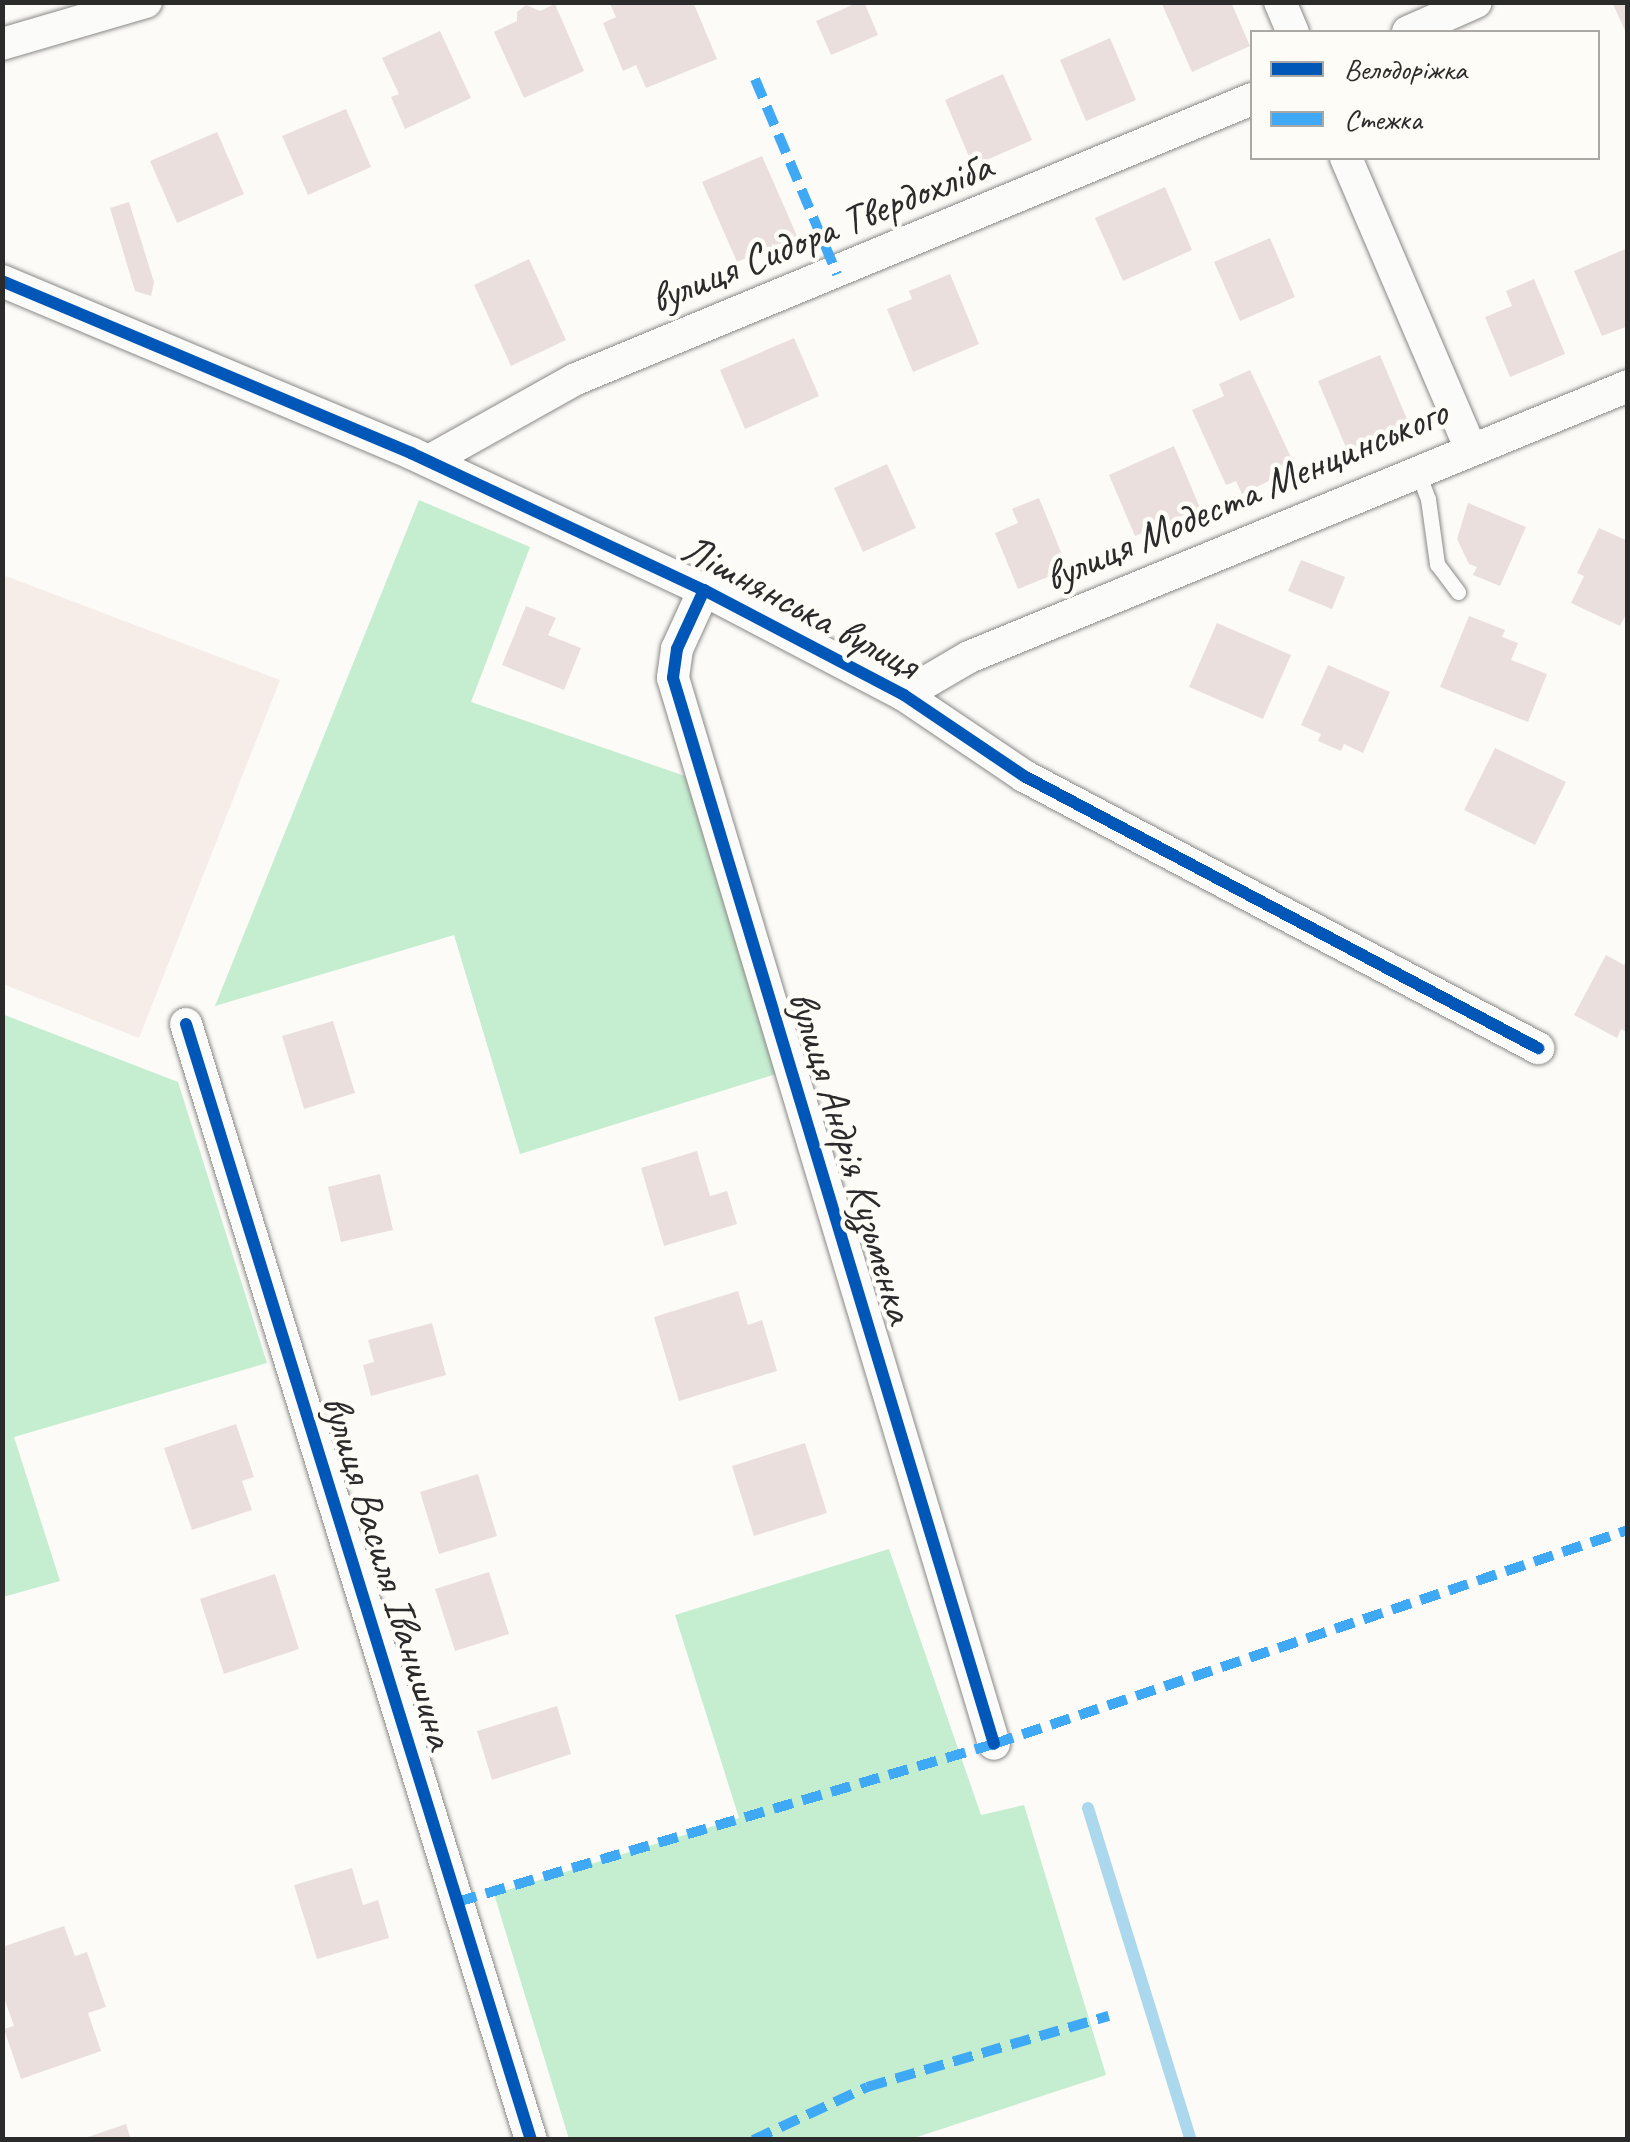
<!DOCTYPE html>
<html>
<head>
<meta charset="utf-8">
<style>
  body { margin:0 }
  #map { position:relative; width:1630px; height:2142px; overflow:hidden; background:#fcfbf8; font-family:Caveat,sans-serif }
  div>[style] { position:absolute }
  .built>* { inset:0; background:#f6ece8 }
  .green>* { inset:0; background:#c5edd0 }
  .stream>* { height:12px; margin:-6px; padding:0 6px; transform-origin:6px; border-radius:6px; background:#acd8ee }
  .building>* { inset:0; background:#ebdfdd }
  .roads { filter:drop-shadow(0 0 2px #898987) drop-shadow(0 0 2px #898987) }
  .service>* { height:15px; margin:-7.5px; padding:0 7.5px; transform-origin:7.5px; border-radius:7.5px; background:#fbfbf9 }
  .minor>* { height:32px; margin:-16px; padding:0 16px; transform-origin:16px; border-radius:16px; background:#fbfbf9 }
  .quiet>* { height:10px; margin-top:-5px; transform-origin:0; background:repeating-linear-gradient(90deg,#3fa9f5 0 20px,transparent 0 30px) }
  .cycleway>* { height:12px; margin:-6px; padding:0 6px; transform-origin:6px; border-radius:6px; background:#0057b8 }
  span { translate:-50% -50%; white-space:nowrap; text-align:center; line-height:1.15; -webkit-text-stroke:9px #fdfcf7; paint-order:stroke }
  .street-label { font-size:42px; color:#2b2b2b }
  .frame { position:absolute; inset:0; border:5px solid #2b2b2b; pointer-events:none }
  .legend { position:absolute; left:1250px; top:30px; width:350px; height:130px; box-sizing:border-box; background:#fdfcf7; border:2px solid #a9a8a5; margin:0; padding:12px 18px; list-style:none; font-size:30px; color:#2b2b2b }
  .legend li { display:flex; align-items:center; gap:20px; height:50px }
  .legend b { width:50px; border:2px solid #a9a8a5 }
</style>
</head>
<body>
<div id="map">
  <div class="built">
    <div style="clip-path:polygon(3px 575px,280px 680px,139px 1038px,3px 984px)"></div>
  </div>
  <div class="green">
    <div style="clip-path:polygon(419px 500px,530px 547px,471px 702px,685px 776px,776px 1074px,520px 1154px,454px 935px,215px 1006px)"></div>
    <div style="clip-path:polygon(2px 1014px,178px 1082px,267px 1363px,14px 1437px,60px 1581px,3px 1597px)"></div>
    <div style="clip-path:polygon(889px 1549px,981px 1815px,1024px 1805px,1106px 2075px,911px 2139px,569px 2139px,494px 1894px,739px 1818px,675px 1615px)"></div>
  </div>
  <div class="stream">
    <div style="left:1088px;top:1808px;width:348px;rotate:72.8deg"></div>
  </div>
  <div class="building">
    <div style="clip-path:polygon(609px 2px,693px 2px,717px 59px,646px 88px,636px 65px,623px 71px,603px 23px,616px 17px)"></div>
    <div style="clip-path:polygon(859px 2px,864px 2px,878px 35px,831px 55px,816px 21px)"></div>
    <div style="clip-path:polygon(1161px 2px,1231px 2px,1250px 46px,1192px 72px)"></div>
    <div style="clip-path:polygon(1612px 2px,1628px 2px,1628px 37px)"></div>
    <div style="clip-path:polygon(555px 4px,584px 71px,524px 98px,494px 32px,517px 21px,517px 12px,526px 5px,540px 11px)"></div>
    <div style="clip-path:polygon(440px 31px,471px 98px,405px 129px,391px 97px,399px 94px,382px 58px)"></div>
    <div style="clip-path:polygon(1110px 38px,1136px 100px,1086px 121px,1060px 60px)"></div>
    <div style="clip-path:polygon(1003px 74px,1032px 140px,973px 166px,945px 100px)"></div>
    <div style="clip-path:polygon(346px 109px,371px 167px,308px 195px,282px 136px)"></div>
    <div style="clip-path:polygon(217px 132px,244px 194px,177px 223px,150px 161px)"></div>
    <div style="clip-path:polygon(762px 156px,797px 236px,737px 262px,702px 182px)"></div>
    <div style="clip-path:polygon(1165px 187px,1192px 250px,1123px 281px,1095px 218px)"></div>
    <div style="clip-path:polygon(129px 202px,154px 282px,151px 296px,135px 291px,110px 208px)"></div>
    <div style="clip-path:polygon(1270px 238px,1295px 297px,1240px 321px,1214px 262px)"></div>
    <div style="clip-path:polygon(1628px 248px,1628px 326px,1602px 336px,1574px 271px)"></div>
    <div style="clip-path:polygon(529px 259px,566px 340px,511px 366px,474px 285px)"></div>
    <div style="clip-path:polygon(950px 274px,979px 344px,913px 372px,887px 309px,912px 299px,909px 291px)"></div>
    <div style="clip-path:polygon(1534px 279px,1565px 354px,1510px 377px,1485px 317px,1512px 306px,1506px 291px)"></div>
    <div style="clip-path:polygon(794px 338px,819px 396px,745px 429px,720px 370px)"></div>
    <div style="clip-path:polygon(1380px 355px,1409px 424px,1347px 450px,1318px 381px)"></div>
    <div style="clip-path:polygon(1250px 370px,1296px 468px,1242px 494px,1236px 481px,1226px 485px,1192px 410px,1224px 396px,1219px 384px)"></div>
    <div style="clip-path:polygon(1174px 446px,1200px 508px,1135px 536px,1109px 475px)"></div>
    <div style="clip-path:polygon(887px 464px,916px 528px,863px 552px,834px 488px)"></div>
    <div style="clip-path:polygon(1039px 498px,1068px 569px,1018px 589px,995px 533px,1018px 523px,1012px 509px)"></div>
    <div style="clip-path:polygon(1468px 503px,1526px 527px,1500px 586px,1473px 575px,1477px 567px,1469px 564px,1457px 539px)"></div>
    <div style="clip-path:polygon(1599px 528px,1628px 541px,1628px 610px,1620px 626px,1571px 603px,1584px 576px,1577px 573px)"></div>
    <div style="clip-path:polygon(1301px 560px,1345px 577px,1332px 609px,1288px 591px)"></div>
    <div style="clip-path:polygon(526px 606px,556px 618px,548px 635px,581px 648px,564px 690px,502px 665px)"></div>
    <div style="clip-path:polygon(1469px 616px,1505px 630px,1502px 637px,1518px 643px,1511px 660px,1547px 674px,1528px 722px,1440px 687px)"></div>
    <div style="clip-path:polygon(1217px 623px,1291px 655px,1263px 719px,1189px 687px)"></div>
    <div style="clip-path:polygon(1328px 665px,1390px 692px,1363px 753px,1344px 744px,1341px 751px,1318px 741px,1321px 734px,1301px 725px)"></div>
    <div style="clip-path:polygon(1495px 748px,1566px 782px,1535px 845px,1464px 810px)"></div>
    <div style="clip-path:polygon(1606px 955px,1624px 965px,1628px 958px,1628px 1033px,1621px 1029px,1617px 1038px,1574px 1015px)"></div>
    <div style="clip-path:polygon(333px 1021px,355px 1093px,304px 1109px,282px 1036px)"></div>
    <div style="clip-path:polygon(697px 1151px,710px 1196px,727px 1191px,737px 1224px,664px 1246px,641px 1168px)"></div>
    <div style="clip-path:polygon(380px 1174px,393px 1230px,341px 1242px,328px 1187px)"></div>
    <div style="clip-path:polygon(738px 1291px,748px 1325px,762px 1320px,777px 1371px,679px 1401px,654px 1317px)"></div>
    <div style="clip-path:polygon(432px 1323px,446px 1375px,371px 1396px,363px 1365px,374px 1362px,368px 1340px)"></div>
    <div style="clip-path:polygon(236px 1424px,254px 1477px,242px 1481px,252px 1510px,192px 1530px,164px 1448px)"></div>
    <div style="clip-path:polygon(805px 1443px,827px 1513px,754px 1536px,732px 1466px)"></div>
    <div style="clip-path:polygon(478px 1474px,497px 1536px,439px 1554px,420px 1492px)"></div>
    <div style="clip-path:polygon(489px 1572px,509px 1634px,455px 1651px,435px 1589px)"></div>
    <div style="clip-path:polygon(275px 1574px,299px 1649px,224px 1674px,200px 1599px)"></div>
    <div style="clip-path:polygon(557px 1706px,571px 1754px,492px 1780px,477px 1731px)"></div>
    <div style="clip-path:polygon(352px 1868px,363px 1905px,378px 1900px,389px 1938px,317px 1959px,294px 1885px)"></div>
    <div style="clip-path:polygon(64px 1926px,75px 1956px,87px 1952px,106px 2007px,88px 2013px,101px 2051px,21px 2079px,4px 2029px,14px 2026px,2px 1992px,2px 1947px)"></div>
    <div style="clip-path:polygon(126px 2124px,131px 2140px,82px 2140px,82px 2139px)"></div>
  </div>
  <div class="roads">
    <div class="service">
      <div style="left:1418px;top:473px;width:28px;rotate:69deg"></div>
      <div style="left:1428px;top:499px;width:66px;rotate:82.1deg"></div>
      <div style="left:1437px;top:564px;width:35px;rotate:53deg"></div>
    </div>
    <div class="minor">
      <div style="left:1280px;top:2px;width:33px;rotate:67deg"></div>
      <div style="left:1408px;top:32px;width:74px;rotate:-23.8deg"></div>
      <div style="left:2px;top:44px;width:150px;rotate:-16.3deg"></div>
      <div style="left:1346px;top:158px;width:314px;rotate:66.8deg"></div>
      <div style="left:2px;top:281px;width:444px;rotate:22.8deg"></div>
      <div style="left:411px;top:453px;width:323px;rotate:25.1deg"></div>
      <div style="left:704px;top:590px;width:226px;rotate:27.7deg"></div>
      <div style="left:904px;top:695px;width:145px;rotate:34deg"></div>
      <div style="left:1024px;top:776px;width:582px;rotate:27.89deg"></div>
      <div style="left:429px;top:461px;width:168px;rotate:-29.2deg"></div>
      <div style="left:576px;top:379px;width:732px;rotate:-22.5deg"></div>
      <div style="left:704px;top:590px;width:65px;rotate:114.6deg"></div>
      <div style="left:677px;top:649px;width:29px;rotate:98deg"></div>
      <div style="left:673px;top:678px;width:1113px;rotate:73.24deg"></div>
      <div style="left:904px;top:695px;width:75px;rotate:-30.3deg"></div>
      <div style="left:969px;top:657px;width:713px;rotate:-22.35deg"></div>
      <div style="left:186px;top:1024px;width:1168px;rotate:72.82deg"></div>
    </div>
  </div>
  <div class="quiet">
    <div style="left:755px;top:79px;width:212px;rotate:67.2deg"></div>
    <div style="left:457px;top:1902px;width:560px;rotate:-16.4deg"></div>
    <div style="left:994px;top:1744px;width:669px;rotate:-18.65deg"></div>
    <div style="left:753px;top:2140px;width:126px;rotate:-24.9deg"></div>
    <div style="left:867px;top:2087px;width:252px;rotate:-16.4deg"></div>
  </div>
  <div class="cycleway">
    <div style="left:2px;top:281px;width:444px;rotate:22.8deg"></div>
    <div style="left:411px;top:453px;width:323px;rotate:25.1deg"></div>
    <div style="left:704px;top:590px;width:226px;rotate:27.7deg"></div>
    <div style="left:904px;top:695px;width:145px;rotate:34deg"></div>
    <div style="left:1024px;top:776px;width:582px;rotate:27.89deg"></div>
    <div style="left:704px;top:590px;width:65px;rotate:114.6deg"></div>
    <div style="left:677px;top:649px;width:29px;rotate:98deg"></div>
    <div style="left:673px;top:678px;width:1113px;rotate:73.24deg"></div>
    <div style="left:186px;top:1024px;width:1168px;rotate:72.82deg"></div>
  </div>
  <div class="street-label">
    <span style="left:821px;top:233px;rotate:-22deg">вулиця Сидора Твердохліба</span>
    <span style="left:1246px;top:495px;rotate:-23deg">вулиця Модеста Менцинського</span>
    <span style="left:800px;top:607px;rotate:28deg">Лішнянська вулиця</span>
    <span style="left:851px;top:1157px;rotate:73deg">вулиця Андрія Кузьменка</span>
    <span style="left:388px;top:1572px;rotate:73deg">вулиця Василя Іванишина</span>
  </div>
  <div class="frame"></div>
  <ul class="legend">
  <li><b style="height:12px;background:#0057b8"></b>Велодоріжка</li>
  <li><b style="height:12px;background:#3fa9f5"></b>Стежка</li>
  </ul>
</div>
</body>
</html>
